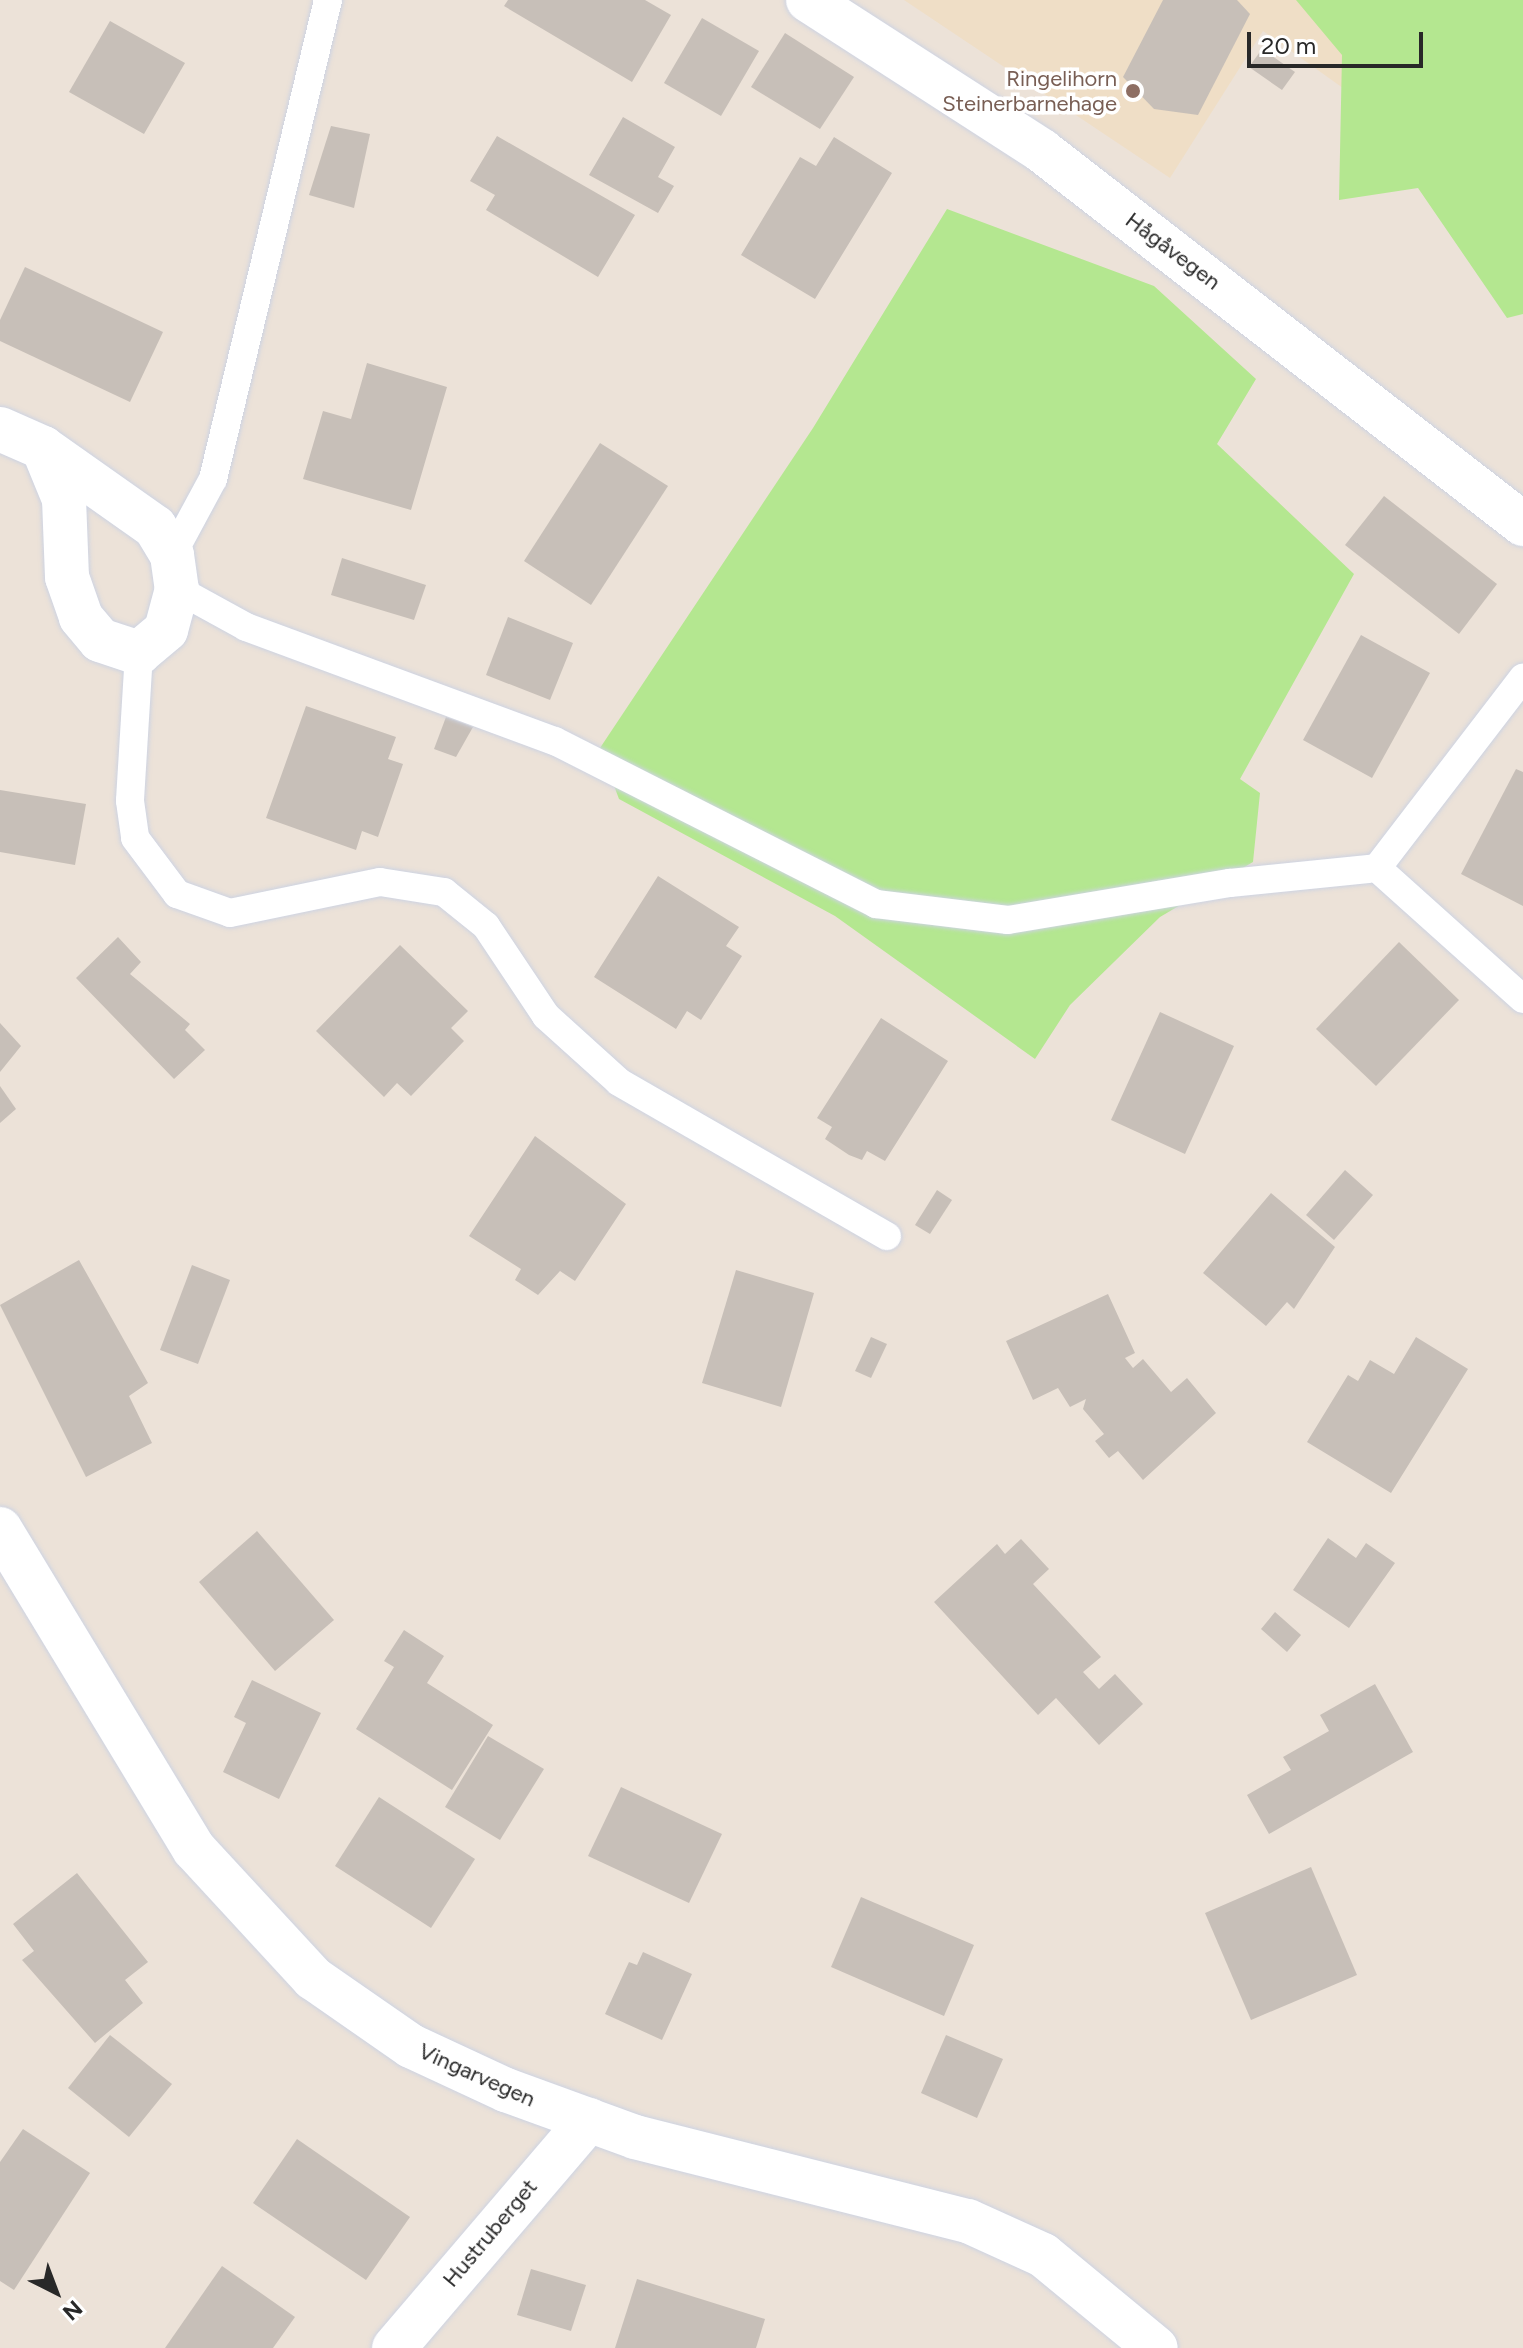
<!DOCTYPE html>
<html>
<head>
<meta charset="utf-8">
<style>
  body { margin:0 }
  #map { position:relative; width:1523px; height:2348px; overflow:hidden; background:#ece2d8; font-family:Figtree,sans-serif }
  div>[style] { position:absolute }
  .education>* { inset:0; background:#efdec6 }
  .green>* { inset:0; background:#b4e790 }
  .building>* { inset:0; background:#c7bfb8 }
  .roads { filter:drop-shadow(0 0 2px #cdd3e2) drop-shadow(0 0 2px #cdd3e2) }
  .service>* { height:28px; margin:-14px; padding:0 14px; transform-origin:14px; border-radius:14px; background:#fff }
  .minor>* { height:44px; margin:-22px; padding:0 22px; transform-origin:22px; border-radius:22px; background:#fff }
  .tertiary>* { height:44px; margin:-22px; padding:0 22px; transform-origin:22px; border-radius:22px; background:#fff }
  .dots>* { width:22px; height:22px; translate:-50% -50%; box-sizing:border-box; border:4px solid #fff; border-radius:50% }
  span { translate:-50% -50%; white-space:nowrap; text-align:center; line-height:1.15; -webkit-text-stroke:7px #fff; paint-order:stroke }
  .education-label { font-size:22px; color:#785e54 }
  .right { translate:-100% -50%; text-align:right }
  .street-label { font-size:22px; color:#282828 }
  .north { position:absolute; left:16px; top:2252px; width:80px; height:80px; -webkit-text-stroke:6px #fff; paint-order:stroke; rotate:138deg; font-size:22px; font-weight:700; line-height:32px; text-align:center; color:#282828 }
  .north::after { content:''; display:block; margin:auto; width:28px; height:36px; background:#282828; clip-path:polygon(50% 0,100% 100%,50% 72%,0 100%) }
  .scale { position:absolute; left:1247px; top:32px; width:176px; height:36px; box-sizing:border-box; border:4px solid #282828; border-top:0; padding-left:10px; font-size:24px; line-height:28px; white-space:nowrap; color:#282828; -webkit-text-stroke:6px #fff; paint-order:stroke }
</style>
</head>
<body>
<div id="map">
  <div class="education">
    <div style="clip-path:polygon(904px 0,1447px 0,1385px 118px,1263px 31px,1170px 178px)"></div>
  </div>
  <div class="green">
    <div style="clip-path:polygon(1296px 0,1523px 0,1523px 314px,1507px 318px,1418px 188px,1339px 200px,1342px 55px)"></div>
    <div style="clip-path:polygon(947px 209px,1154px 286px,1256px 379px,1217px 444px,1354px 574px,1240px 779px,1260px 793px,1253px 862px,1160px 917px,1070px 1005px,1035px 1059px,835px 916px,619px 799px,600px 748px,813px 428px)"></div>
  </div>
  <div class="building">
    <div style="clip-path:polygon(508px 0,645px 0,671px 15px,632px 82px,504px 6px)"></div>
    <div style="clip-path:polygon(1163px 0,1237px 0,1250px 14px,1198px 115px,1154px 109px,1123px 77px)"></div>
    <div style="clip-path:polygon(702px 18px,759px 51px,721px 116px,664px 83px)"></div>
    <div style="clip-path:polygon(110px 21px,185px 63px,144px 134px,69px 92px)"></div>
    <div style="clip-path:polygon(785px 33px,854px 77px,820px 129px,751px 87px)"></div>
    <div style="clip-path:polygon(1262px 49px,1295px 72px,1282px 90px,1249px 67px)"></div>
    <div style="clip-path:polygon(623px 117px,675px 147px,658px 177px,674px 186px,658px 213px,589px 175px)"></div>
    <div style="clip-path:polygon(331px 126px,370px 134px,354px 208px,309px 195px)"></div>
    <div style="clip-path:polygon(497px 136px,635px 215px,598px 277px,486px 210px,495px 195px,470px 181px)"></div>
    <div style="clip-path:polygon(834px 137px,892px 173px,815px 299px,741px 255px,800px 157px,816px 166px)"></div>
    <div style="clip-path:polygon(25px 267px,163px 332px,130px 402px,0 341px,0 320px)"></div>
    <div style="clip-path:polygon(367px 363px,447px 387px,411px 510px,303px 479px,323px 411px,351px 419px)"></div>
    <div style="clip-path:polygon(600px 443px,668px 486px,591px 605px,524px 561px)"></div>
    <div style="clip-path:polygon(1384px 496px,1497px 584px,1459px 634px,1345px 545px)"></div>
    <div style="clip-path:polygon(342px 558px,426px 585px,414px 620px,331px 595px)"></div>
    <div style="clip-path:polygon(508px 617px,573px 643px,550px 700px,486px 675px)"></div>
    <div style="clip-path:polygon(1361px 635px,1430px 673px,1372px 778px,1303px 740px)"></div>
    <div style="clip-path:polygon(306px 706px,396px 737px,388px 759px,403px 764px,378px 837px,362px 831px,356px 850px,266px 818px)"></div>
    <div style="clip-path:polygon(446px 717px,473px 727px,456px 757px,434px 749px)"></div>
    <div style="clip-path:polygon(1516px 769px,1523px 772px,1523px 906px,1461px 874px)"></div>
    <div style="clip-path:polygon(0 790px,86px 804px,75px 865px,0 852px)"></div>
    <div style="clip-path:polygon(658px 876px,739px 927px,726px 946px,742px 956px,701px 1020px,687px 1011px,676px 1029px,594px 977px)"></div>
    <div style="clip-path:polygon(118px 937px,141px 962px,130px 974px,190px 1024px,185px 1030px,205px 1050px,174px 1079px,76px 978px)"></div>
    <div style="clip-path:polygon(1399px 942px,1459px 1000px,1376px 1086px,1316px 1029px)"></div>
    <div style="clip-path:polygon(400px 945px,468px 1011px,451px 1028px,464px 1041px,411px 1096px,397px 1083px,384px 1097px,316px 1031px)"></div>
    <div style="clip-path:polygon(1160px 1012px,1234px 1046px,1185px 1154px,1111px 1120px)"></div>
    <div style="clip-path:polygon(881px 1018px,948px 1061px,885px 1161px,867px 1151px,862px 1160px,849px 1155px,825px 1139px,832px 1127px,817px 1118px)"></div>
    <div style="clip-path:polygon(0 1023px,21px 1046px,0 1072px)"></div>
    <div style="clip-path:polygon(0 1086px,16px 1109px,0 1123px)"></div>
    <div style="clip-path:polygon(535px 1136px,626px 1204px,575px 1281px,560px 1271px,538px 1295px,515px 1280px,521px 1269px,469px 1236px)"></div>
    <div style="clip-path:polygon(1345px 1170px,1373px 1195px,1334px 1240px,1306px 1215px)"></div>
    <div style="clip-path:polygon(937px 1190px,952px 1200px,930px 1234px,915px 1225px)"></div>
    <div style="clip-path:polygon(1271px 1193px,1335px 1247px,1294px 1309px,1287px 1302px,1266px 1326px,1203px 1273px)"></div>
    <div style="clip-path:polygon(79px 1260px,148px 1383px,129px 1396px,152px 1443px,86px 1477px,0 1305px)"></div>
    <div style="clip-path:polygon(192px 1265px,230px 1280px,198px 1364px,160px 1350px)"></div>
    <div style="clip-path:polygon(736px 1270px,814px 1293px,781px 1407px,702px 1383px)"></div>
    <div style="clip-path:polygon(1108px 1294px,1135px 1353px,1125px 1358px,1133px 1368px,1143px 1359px,1171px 1392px,1187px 1378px,1216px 1413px,1143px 1480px,1118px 1451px,1109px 1458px,1095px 1441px,1104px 1434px,1083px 1409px,1086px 1399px,1070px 1407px,1058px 1388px,1033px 1400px,1006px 1341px)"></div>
    <div style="clip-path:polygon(871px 1337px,887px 1344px,871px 1378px,855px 1371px)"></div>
    <div style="clip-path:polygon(1416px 1337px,1468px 1369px,1391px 1493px,1307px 1442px,1348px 1375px,1358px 1381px,1370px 1360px,1394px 1374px)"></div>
    <div style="clip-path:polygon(257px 1531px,334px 1620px,275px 1671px,199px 1582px)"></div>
    <div style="clip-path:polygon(1328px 1538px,1356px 1558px,1366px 1543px,1395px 1563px,1349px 1628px,1293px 1590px)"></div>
    <div style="clip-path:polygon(1021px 1539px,1049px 1569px,1033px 1584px,1101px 1657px,1083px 1672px,1099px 1689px,1115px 1674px,1143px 1704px,1099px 1745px,1056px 1698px,1038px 1715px,934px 1602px,997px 1544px,1005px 1554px)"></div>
    <div style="clip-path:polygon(1275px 1612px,1301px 1635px,1287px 1652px,1261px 1629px)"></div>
    <div style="clip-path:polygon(404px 1630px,444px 1656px,427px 1683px,493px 1725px,452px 1790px,356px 1729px,394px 1667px,384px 1661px)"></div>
    <div style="clip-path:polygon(252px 1680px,321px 1713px,279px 1799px,223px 1772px,246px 1723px,234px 1717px)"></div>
    <div style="clip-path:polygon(1375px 1684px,1413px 1752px,1269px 1834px,1247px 1795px,1291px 1770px,1283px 1757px,1329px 1731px,1320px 1715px)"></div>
    <div style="clip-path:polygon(488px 1736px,544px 1769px,500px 1840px,445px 1807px)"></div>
    <div style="clip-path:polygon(621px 1787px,722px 1834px,689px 1903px,588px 1856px)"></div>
    <div style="clip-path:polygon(379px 1797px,475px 1859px,431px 1928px,335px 1866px)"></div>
    <div style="clip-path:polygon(1311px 1867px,1357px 1975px,1251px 2020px,1205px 1913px)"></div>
    <div style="clip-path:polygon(77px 1873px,148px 1962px,125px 1980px,143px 2003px,95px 2043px,22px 1960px,34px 1951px,13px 1924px)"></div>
    <div style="clip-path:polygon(861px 1897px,974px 1945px,944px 2016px,831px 1967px)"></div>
    <div style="clip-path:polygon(643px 1952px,692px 1974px,662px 2040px,605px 2014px,629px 1962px,637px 1965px)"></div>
    <div style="clip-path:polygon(110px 2035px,172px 2084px,129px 2137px,68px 2088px)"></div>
    <div style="clip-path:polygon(946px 2035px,1003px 2059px,977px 2118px,921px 2093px)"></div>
    <div style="clip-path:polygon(23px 2129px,90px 2173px,14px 2290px,0 2281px,0 2162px)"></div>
    <div style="clip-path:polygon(297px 2139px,410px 2217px,366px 2280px,253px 2203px)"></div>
    <div style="clip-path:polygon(222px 2266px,295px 2317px,273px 2348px,165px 2348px)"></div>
    <div style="clip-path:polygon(531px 2269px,586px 2285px,571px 2331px,517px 2315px)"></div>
    <div style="clip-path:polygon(637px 2279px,765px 2319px,756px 2348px,615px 2348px)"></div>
  </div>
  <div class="roads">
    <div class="service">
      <div style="left:172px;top:555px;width:86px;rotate:-61.7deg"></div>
      <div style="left:213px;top:479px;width:493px;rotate:-76.5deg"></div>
      <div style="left:177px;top:589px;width:79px;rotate:28.8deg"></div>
      <div style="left:246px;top:627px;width:329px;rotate:20.3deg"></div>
      <div style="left:555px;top:741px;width:360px;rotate:26.9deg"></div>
      <div style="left:876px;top:904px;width:133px;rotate:6.9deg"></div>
      <div style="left:1008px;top:920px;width:225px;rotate:-9.5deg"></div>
      <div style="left:1230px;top:883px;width:148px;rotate:-5.8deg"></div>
      <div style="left:1377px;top:868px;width:240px;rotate:-52.5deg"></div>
      <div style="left:139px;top:653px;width:148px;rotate:93.5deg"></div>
      <div style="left:130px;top:801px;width:37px;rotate:82deg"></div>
      <div style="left:135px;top:838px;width:70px;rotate:53.1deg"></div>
      <div style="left:177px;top:894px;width:56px;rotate:19.7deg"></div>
      <div style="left:230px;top:913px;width:153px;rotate:-11.7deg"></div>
      <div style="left:380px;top:882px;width:65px;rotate:8.9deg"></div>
      <div style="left:444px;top:892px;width:54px;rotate:39deg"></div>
      <div style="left:486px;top:926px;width:108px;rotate:56.3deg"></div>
      <div style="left:546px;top:1016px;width:98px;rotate:42.1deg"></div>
      <div style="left:619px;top:1082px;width:309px;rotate:29.9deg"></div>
      <div style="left:1377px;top:868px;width:196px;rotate:41.9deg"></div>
    </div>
    <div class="minor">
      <div style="left:808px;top:0;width:278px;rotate:32.8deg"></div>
      <div style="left:1042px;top:151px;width:609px;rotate:37.79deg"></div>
      <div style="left:394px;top:2348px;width:300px;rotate:-49.5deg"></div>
    </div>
    <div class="tertiary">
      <div style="left:0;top:429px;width:47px;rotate:23.8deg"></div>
      <div style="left:43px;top:448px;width:137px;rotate:35.2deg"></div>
      <div style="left:155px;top:527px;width:33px;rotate:59deg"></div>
      <div style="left:172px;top:555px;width:34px;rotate:82deg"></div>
      <div style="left:177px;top:589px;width:42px;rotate:105deg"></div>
      <div style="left:166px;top:630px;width:35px;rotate:140deg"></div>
      <div style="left:139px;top:653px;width:41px;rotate:-161.6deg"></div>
      <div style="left:100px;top:640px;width:30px;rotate:-130deg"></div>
      <div style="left:81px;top:617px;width:42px;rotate:-109.3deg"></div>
      <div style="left:67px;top:577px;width:78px;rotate:-92.2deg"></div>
      <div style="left:64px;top:499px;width:55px;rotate:-112.4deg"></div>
      <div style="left:0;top:1529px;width:374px;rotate:58.8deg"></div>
      <div style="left:194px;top:1849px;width:176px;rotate:47.3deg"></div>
      <div style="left:313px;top:1978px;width:119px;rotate:34.8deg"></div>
      <div style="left:411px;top:2046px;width:105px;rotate:24.9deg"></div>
      <div style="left:506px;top:2090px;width:137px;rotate:20deg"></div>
      <div style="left:635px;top:2137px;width:343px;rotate:14.2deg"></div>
      <div style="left:968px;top:2221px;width:82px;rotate:24.4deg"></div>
      <div style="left:1043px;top:2255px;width:146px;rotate:39.5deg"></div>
    </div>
  </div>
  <div class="dots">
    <div style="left:1133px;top:91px;background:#8d6e63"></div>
  </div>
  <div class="education-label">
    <span class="right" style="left:1117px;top:91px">Ringelihorn<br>Steinerbarnehage</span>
  </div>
  <div class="street-label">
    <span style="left:1173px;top:251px;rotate:37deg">Hågåvegen</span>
    <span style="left:477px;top:2075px;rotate:24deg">Vingarvegen</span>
    <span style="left:490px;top:2233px;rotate:-50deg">Hustruberget</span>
  </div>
  <div class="north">N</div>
  <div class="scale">20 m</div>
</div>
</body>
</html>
